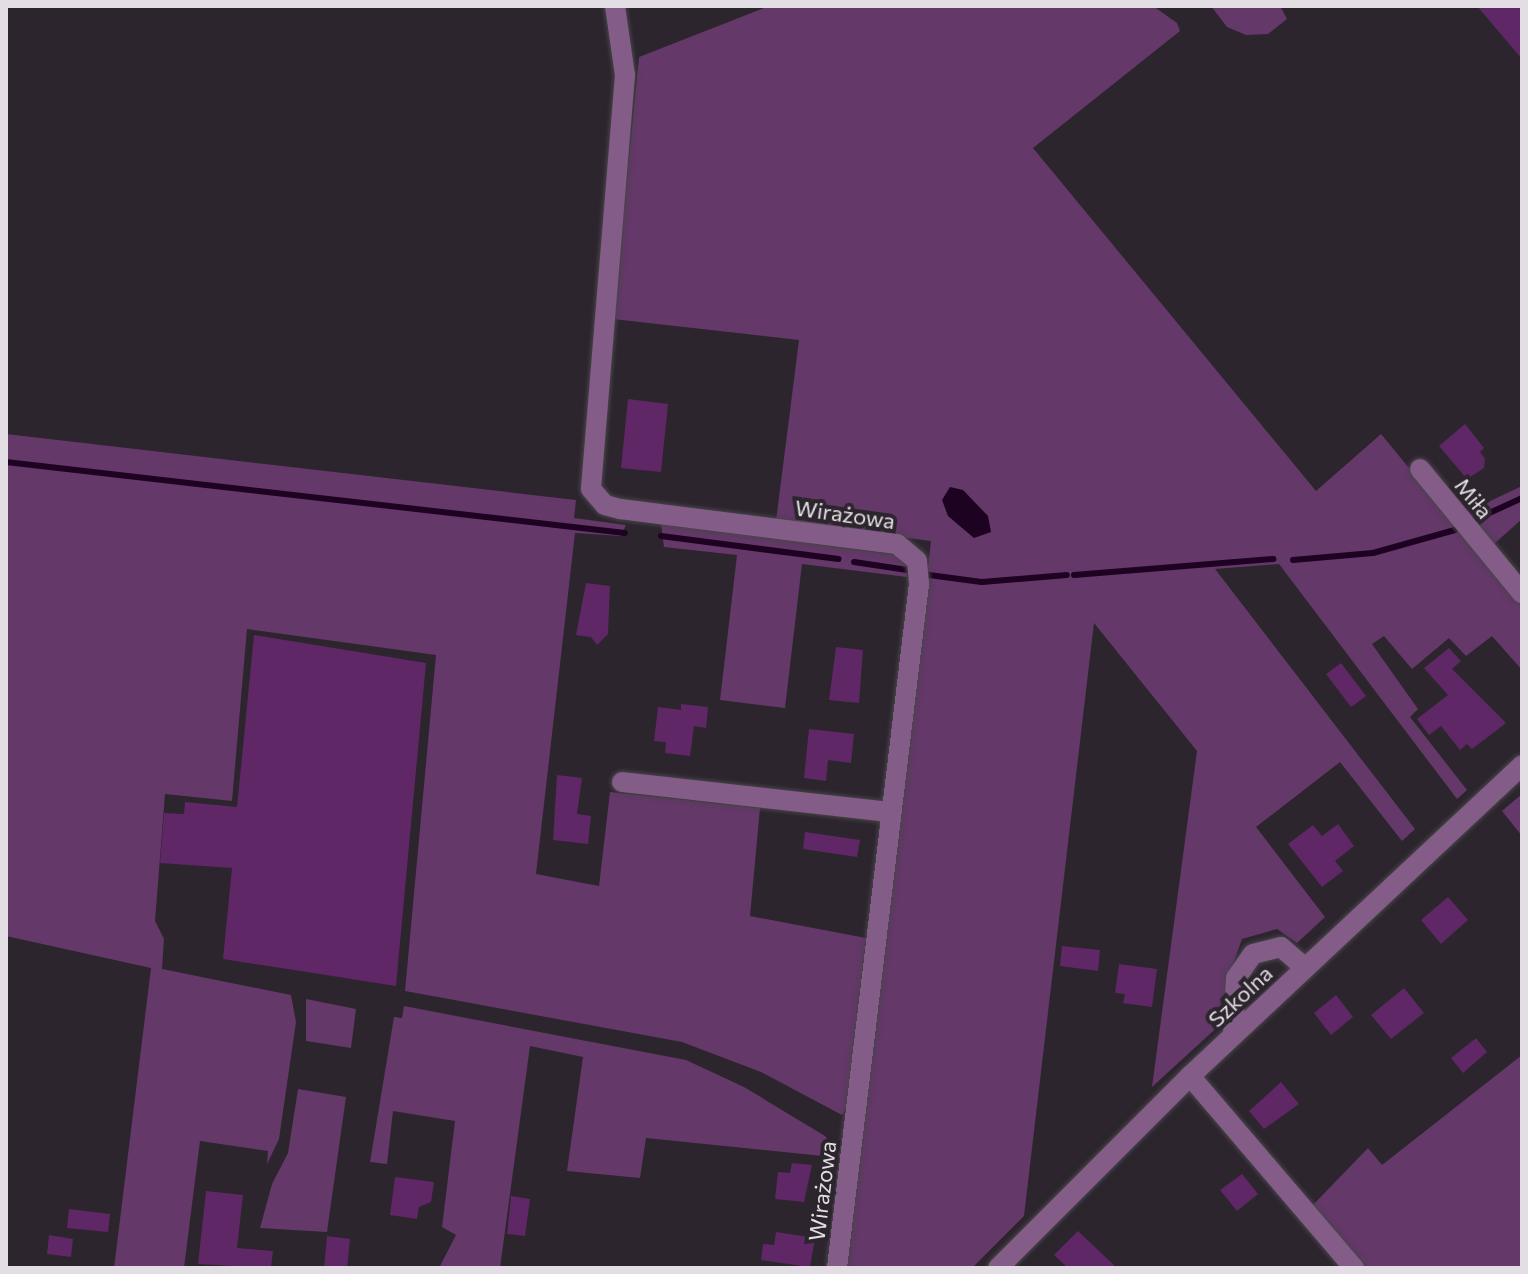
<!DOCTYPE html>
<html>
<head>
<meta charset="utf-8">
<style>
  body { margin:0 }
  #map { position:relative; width:1528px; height:1274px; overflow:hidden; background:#2c252d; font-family:Commissioner,sans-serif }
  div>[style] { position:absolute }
  .green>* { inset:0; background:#643869 }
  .water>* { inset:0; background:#1e0221 }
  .stream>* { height:6px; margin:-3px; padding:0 3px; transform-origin:3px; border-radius:3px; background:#1e0221 }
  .building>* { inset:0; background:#5f2766 }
  .roads { filter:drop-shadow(0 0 2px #49434a) drop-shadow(0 0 2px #49434a) }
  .minor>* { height:20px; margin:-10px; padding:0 10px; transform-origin:10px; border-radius:10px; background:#835d88 }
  span { translate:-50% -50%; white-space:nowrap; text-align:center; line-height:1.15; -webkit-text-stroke:8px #2c252d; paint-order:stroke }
  .street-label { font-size:22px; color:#e3dee3 }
  .frame { position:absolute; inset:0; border:8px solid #e3dee3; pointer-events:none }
</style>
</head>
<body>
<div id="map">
  <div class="green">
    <div style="clip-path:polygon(769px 6px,1153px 6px,1177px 23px,1180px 31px,1033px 148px,1316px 491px,1381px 434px,1522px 605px,1522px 670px,1492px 636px,1466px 656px,1449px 638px,1412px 669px,1384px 636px,1372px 644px,1418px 709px,1410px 717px,1467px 790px,1457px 799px,1279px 564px,1215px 569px,1415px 829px,1402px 841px,1340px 762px,1256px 827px,1325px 917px,1297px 943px,1277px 929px,1242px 939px,1227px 982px,1222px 1023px,1152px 1087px,1197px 751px,1094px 623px,1024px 1216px,972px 1268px,845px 1268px,931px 541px,776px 521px,799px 340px,613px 319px,639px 57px)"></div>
    <div style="clip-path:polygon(1211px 6px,1280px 6px,1287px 19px,1268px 34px,1246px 35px,1227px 27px)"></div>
    <div style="clip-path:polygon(6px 434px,576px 500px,574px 518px,626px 525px,621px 536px,575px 533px,536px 874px,599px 886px,610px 792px,760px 808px,750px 916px,866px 938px,847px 1108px,842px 1115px,761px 1072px,682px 1042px,405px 991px,436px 655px,247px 629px,232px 801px,165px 794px,155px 921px,164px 939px,162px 969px,291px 995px,296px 1022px,279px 1139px,267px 1164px,268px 1151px,200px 1141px,184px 1268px,114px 1268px,151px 968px,6px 936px)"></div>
    <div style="clip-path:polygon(1522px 486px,1522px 519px,1494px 544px,1467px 512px)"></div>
    <div style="clip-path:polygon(661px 524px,898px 555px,908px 564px,907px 577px,802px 564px,785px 708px,720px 700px,737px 555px,664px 547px)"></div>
    <div style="clip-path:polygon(1522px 794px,1522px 836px,1502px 811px)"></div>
    <div style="clip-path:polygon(306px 999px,356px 1009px,351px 1048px,306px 1041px)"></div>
    <div style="clip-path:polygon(404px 1006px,686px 1060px,744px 1087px,825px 1136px,842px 1158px,646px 1138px,640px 1178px,567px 1171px,583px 1057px,530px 1046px,500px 1268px,439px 1268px,456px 1235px,442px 1227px,455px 1121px,393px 1111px,387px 1164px,370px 1162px,394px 1017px,402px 1018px)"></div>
    <div style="clip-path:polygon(1522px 1055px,1522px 1268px,1365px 1268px,1310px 1208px,1368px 1148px,1382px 1165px)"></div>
    <div style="clip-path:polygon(298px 1089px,346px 1097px,327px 1232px,260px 1228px,272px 1184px,288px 1153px)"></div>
  </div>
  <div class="water">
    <div style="clip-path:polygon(950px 487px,963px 490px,988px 516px,991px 532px,974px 538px,948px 516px,942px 500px)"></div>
  </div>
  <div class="stream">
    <div style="left:6px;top:462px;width:623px;rotate:6.54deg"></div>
    <div style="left:1474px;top:520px;width:53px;rotate:-24.6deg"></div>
    <div style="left:661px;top:536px;width:179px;rotate:7.4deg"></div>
    <div style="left:1293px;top:560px;width:80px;rotate:-5deg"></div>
    <div style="left:1373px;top:553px;width:85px;rotate:-15.7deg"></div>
    <div style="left:854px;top:562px;width:54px;rotate:8.6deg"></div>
    <div style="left:929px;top:575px;width:53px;rotate:7.5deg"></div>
    <div style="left:982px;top:582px;width:85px;rotate:-4.7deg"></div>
    <div style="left:1074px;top:575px;width:200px;rotate:-4.6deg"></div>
  </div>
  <div class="building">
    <div style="clip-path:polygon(1477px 6px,1522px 6px,1522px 59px,1499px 32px)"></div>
    <div style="clip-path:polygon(628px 399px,668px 404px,661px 472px,621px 468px)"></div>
    <div style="clip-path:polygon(1465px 424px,1484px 448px,1480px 452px,1485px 459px,1484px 468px,1467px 479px,1439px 446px)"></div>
    <div style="clip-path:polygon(586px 583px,610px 586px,608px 634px,597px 645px,591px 637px,576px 635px)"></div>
    <div style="clip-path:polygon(254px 635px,426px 663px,396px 986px,223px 959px,232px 868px,160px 863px,164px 813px,184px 814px,185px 802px,237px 807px)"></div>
    <div style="clip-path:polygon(836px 647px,863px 650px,859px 703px,829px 700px)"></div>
    <div style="clip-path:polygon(1449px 648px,1461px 661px,1452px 669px,1506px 723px,1472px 749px,1467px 744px,1460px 750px,1441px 726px,1429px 735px,1417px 719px,1448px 695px,1424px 668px)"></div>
    <div style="clip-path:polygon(1341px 663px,1366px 696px,1351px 707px,1326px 674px)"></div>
    <div style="clip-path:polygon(681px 704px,708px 707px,706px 728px,694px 726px,690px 756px,665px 753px,666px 742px,654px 741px,658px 707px,681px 710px)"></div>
    <div style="clip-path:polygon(809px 729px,854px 734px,851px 763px,828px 760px,826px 781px,804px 778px)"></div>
    <div style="clip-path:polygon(557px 775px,582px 778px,577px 814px,591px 816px,588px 844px,553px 840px)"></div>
    <div style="clip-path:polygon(1338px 824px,1354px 846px,1335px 861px,1343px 871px,1322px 887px,1288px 844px,1313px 825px,1322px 836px)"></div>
    <div style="clip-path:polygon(805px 832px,860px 840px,857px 857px,803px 849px)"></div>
    <div style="clip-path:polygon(1448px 897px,1468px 920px,1441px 944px,1421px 920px)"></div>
    <div style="clip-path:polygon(1062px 946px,1100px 950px,1098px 971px,1060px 966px)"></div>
    <div style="clip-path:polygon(1119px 964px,1157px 969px,1152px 1007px,1123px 1003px,1125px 994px,1115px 993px)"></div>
    <div style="clip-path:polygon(1404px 988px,1424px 1013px,1391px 1039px,1371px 1015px)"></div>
    <div style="clip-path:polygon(1336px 995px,1353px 1017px,1331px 1035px,1314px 1013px)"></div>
    <div style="clip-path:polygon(1476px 1038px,1487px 1052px,1463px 1073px,1451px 1058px)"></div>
    <div style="clip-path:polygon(1281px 1082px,1299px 1104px,1264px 1129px,1249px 1111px)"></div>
    <div style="clip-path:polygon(792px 1163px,812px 1165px,804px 1202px,775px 1199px,778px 1172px,790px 1173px)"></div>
    <div style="clip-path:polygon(1242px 1174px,1258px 1194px,1237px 1211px,1220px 1190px)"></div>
    <div style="clip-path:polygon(395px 1177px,434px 1182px,431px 1202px,419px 1207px,417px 1219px,390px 1215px)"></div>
    <div style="clip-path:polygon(206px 1191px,243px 1195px,237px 1248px,273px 1251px,271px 1268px,198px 1264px)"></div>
    <div style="clip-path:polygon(511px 1196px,530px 1199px,525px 1236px,507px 1234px)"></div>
    <div style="clip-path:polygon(69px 1209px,110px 1214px,108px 1232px,67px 1228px)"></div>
    <div style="clip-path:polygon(1078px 1231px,1117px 1268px,1068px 1268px,1054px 1255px)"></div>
    <div style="clip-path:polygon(776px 1232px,815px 1238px,810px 1267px,761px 1260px,763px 1244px,774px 1245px)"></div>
    <div style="clip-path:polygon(49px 1235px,73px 1239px,71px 1257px,47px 1254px)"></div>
    <div style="clip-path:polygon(327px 1236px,350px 1239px,347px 1268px,324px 1268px)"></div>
  </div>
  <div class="roads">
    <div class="minor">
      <div style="left:615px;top:6px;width:70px;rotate:81.8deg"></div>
      <div style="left:625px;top:75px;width:415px;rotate:94.7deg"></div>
      <div style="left:591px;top:489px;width:21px;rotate:49deg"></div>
      <div style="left:605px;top:505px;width:16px;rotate:15deg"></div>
      <div style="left:620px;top:509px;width:279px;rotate:7.2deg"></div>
      <div style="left:897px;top:544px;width:26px;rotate:40deg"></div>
      <div style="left:917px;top:561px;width:23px;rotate:85deg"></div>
      <div style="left:919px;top:584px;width:689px;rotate:96.84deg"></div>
      <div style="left:1420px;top:469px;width:161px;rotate:50.6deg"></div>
      <div style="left:622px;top:782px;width:270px;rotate:6.4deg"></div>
      <div style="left:1233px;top:1035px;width:57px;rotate:-87deg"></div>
      <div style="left:1236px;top:978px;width:29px;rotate:-55deg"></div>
      <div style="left:1253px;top:954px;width:29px;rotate:-14deg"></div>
      <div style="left:1281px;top:947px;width:32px;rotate:41deg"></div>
      <div style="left:1190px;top:1076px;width:253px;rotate:49.5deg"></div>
      <div style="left:998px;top:1268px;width:272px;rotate:-45deg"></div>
      <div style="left:1190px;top:1076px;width:455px;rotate:-43.1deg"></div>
    </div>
  </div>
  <div class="street-label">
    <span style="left:1474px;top:498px;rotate:51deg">Miła</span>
    <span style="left:845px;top:514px;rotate:8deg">Wirażowa</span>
    <span style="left:1240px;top:996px;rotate:-43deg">Szkolna</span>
    <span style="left:822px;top:1191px;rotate:-83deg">Wirażowa</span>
  </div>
  <div class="frame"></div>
</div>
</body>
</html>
